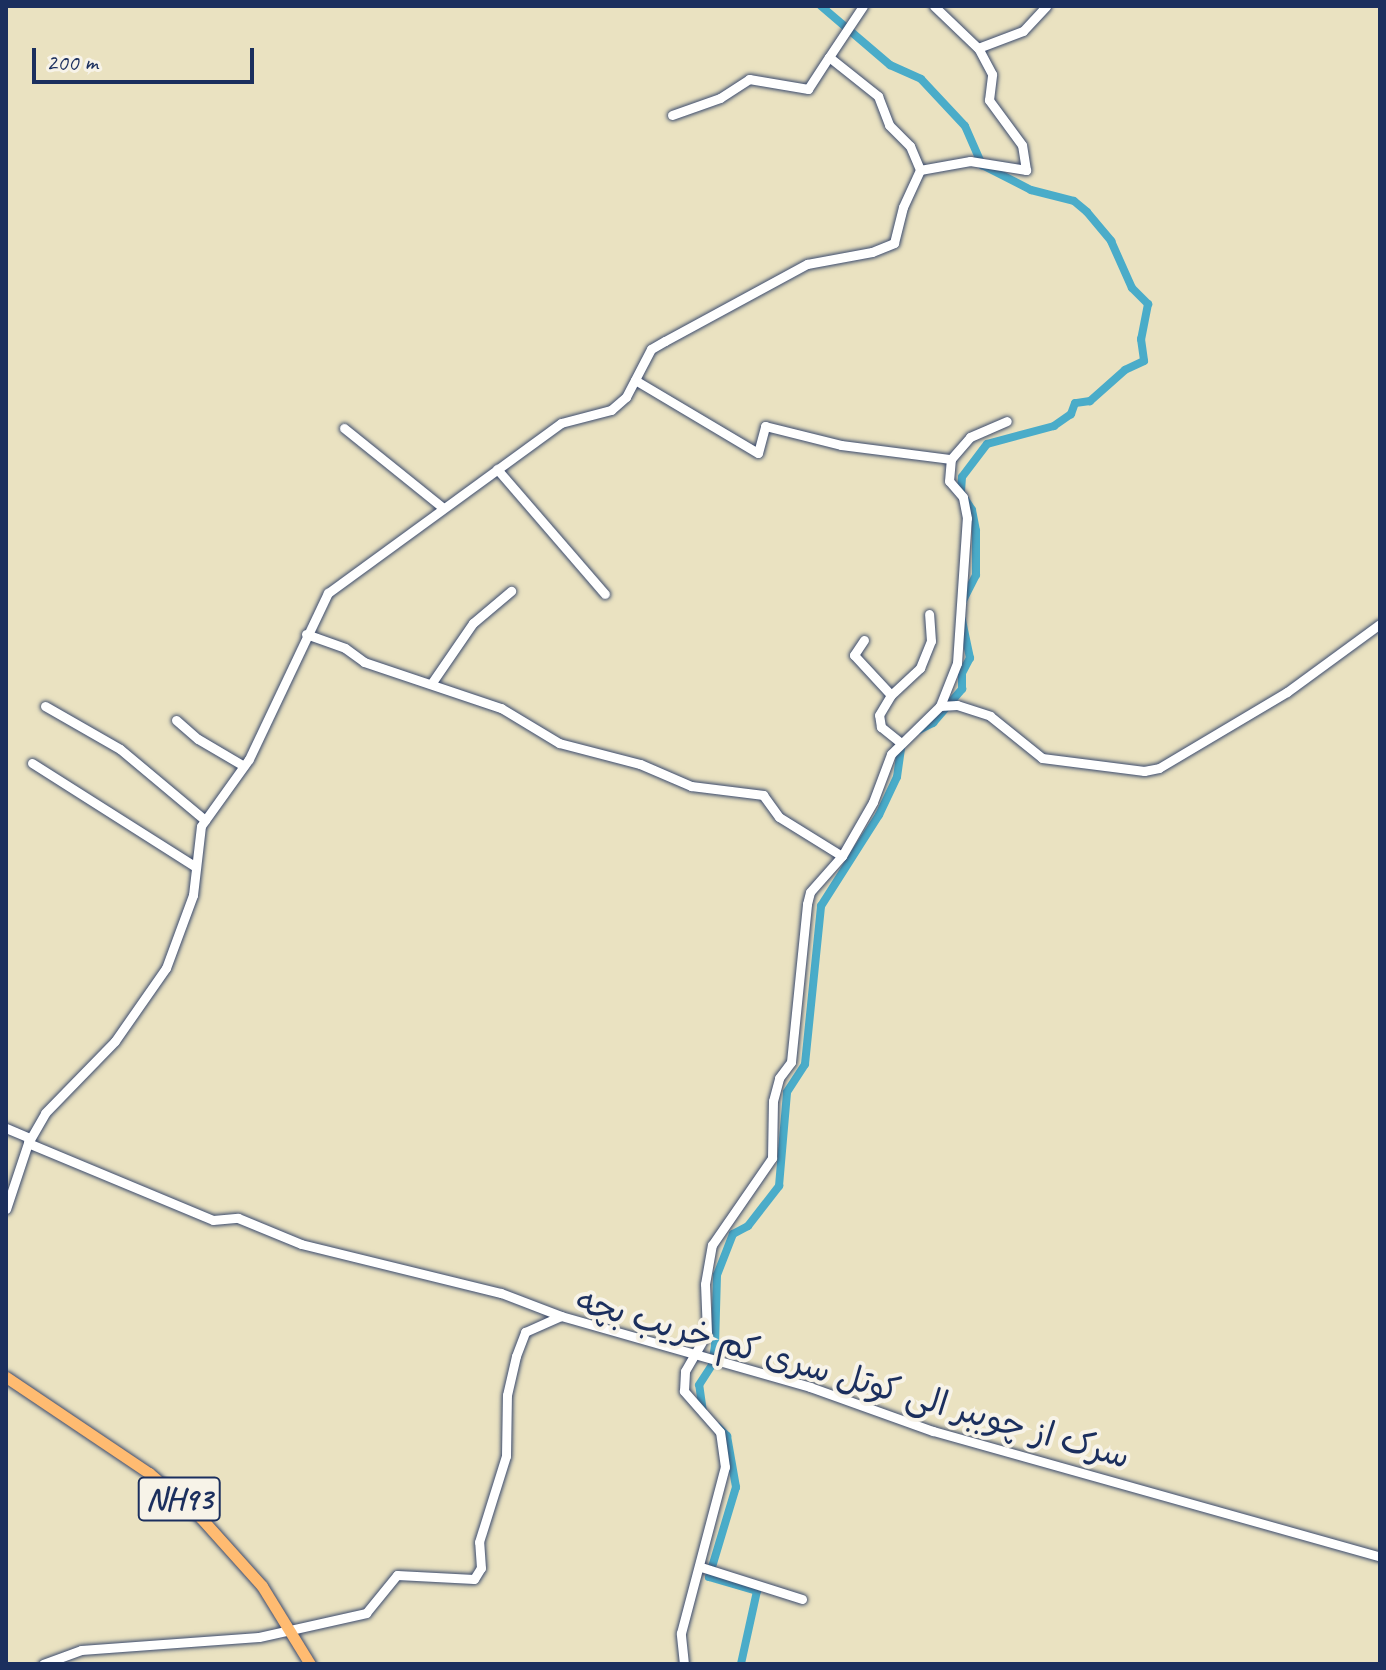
<!DOCTYPE html>
<html>
<head>
<meta charset="utf-8">
<style>
  body { margin:0 }
  #map { position:relative; width:1386px; height:1670px; overflow:hidden; background:#eae2c1; font-family:Caveat,"Playpen Sans Arabic",sans-serif }
  div>[style] { position:absolute }
  .canal>* { height:8px; margin:-4px; padding:0 4px; transform-origin:4px; border-radius:4px; background:#4aacc9 }
  .roads { filter:drop-shadow(0 0 2px #3a4a6d) drop-shadow(0 0 2px #3a4a6d) }
  .minor>* { height:9px; margin:-4.5px; padding:0 4.5px; transform-origin:4.5px; border-radius:4.5px; background:#fff }
  .major>* { height:11px; margin:-5.5px; padding:0 5.5px; transform-origin:5.5px; border-radius:5.5px; background:#ffbb71 }
  span { translate:-50% -50%; white-space:nowrap; text-align:center; line-height:1.15; -webkit-text-stroke:8px #f7f3e8; paint-order:stroke }
  .shield-label span { padding:2px 6px; background:#f7f3e8; border:2px solid; border-radius:6px; -webkit-text-stroke-width:0 }
  .shield-label { font-size:32px; color:#1b2f5e; font-weight:700 }
  .street-label { font-size:34px; color:#1b2f5e }
  .frame { position:absolute; inset:0; border:8px solid #1b2f5e; pointer-events:none }
  .scale { position:absolute; left:32px; top:48px; width:222px; height:36px; box-sizing:border-box; border:4px solid #1b2f5e; border-top:0; padding-left:10px; font-size:24px; line-height:28px; white-space:nowrap; color:#1b2f5e; -webkit-text-stroke:6px #f7f3e8; paint-order:stroke }
</style>
</head>
<body>
<div id="map">
  <div class="canal">
    <div style="left:821px;top:6px;width:91px;rotate:40.5deg"></div>
    <div style="left:890px;top:65px;width:34px;rotate:24deg"></div>
    <div style="left:921px;top:79px;width:64px;rotate:46.9deg"></div>
    <div style="left:965px;top:126px;width:43px;rotate:66.4deg"></div>
    <div style="left:982px;top:165px;width:55px;rotate:27deg"></div>
    <div style="left:1031px;top:190px;width:44px;rotate:14.3deg"></div>
    <div style="left:1074px;top:201px;width:17px;rotate:40deg"></div>
    <div style="left:1087px;top:212px;width:38px;rotate:50deg"></div>
    <div style="left:1111px;top:241px;width:51px;rotate:65.9deg"></div>
    <div style="left:1132px;top:288px;width:23px;rotate:45deg"></div>
    <div style="left:1148px;top:304px;width:36px;rotate:101deg"></div>
    <div style="left:1141px;top:339px;width:22px;rotate:82deg"></div>
    <div style="left:1144px;top:361px;width:21px;rotate:155deg"></div>
    <div style="left:1125px;top:370px;width:47px;rotate:138.5deg"></div>
    <div style="left:1090px;top:401px;width:15px;rotate:172deg"></div>
    <div style="left:1075px;top:403px;width:12px;rotate:110deg"></div>
    <div style="left:1071px;top:414px;width:21px;rotate:145deg"></div>
    <div style="left:1054px;top:426px;width:69px;rotate:165deg"></div>
    <div style="left:987px;top:444px;width:41px;rotate:127.1deg"></div>
    <div style="left:962px;top:477px;width:16px;rotate:94deg"></div>
    <div style="left:961px;top:493px;width:20px;rotate:57deg"></div>
    <div style="left:972px;top:510px;width:21px;rotate:79deg"></div>
    <div style="left:976px;top:531px;width:44px;rotate:90deg"></div>
    <div style="left:976px;top:575px;width:30px;rotate:117deg"></div>
    <div style="left:919px;top:730px;width:16px;rotate:-27deg"></div>
    <div style="left:933px;top:723px;width:45px;rotate:-49.5deg"></div>
    <div style="left:962px;top:689px;width:16px;rotate:-90deg"></div>
    <div style="left:962px;top:673px;width:17px;rotate:-62deg"></div>
    <div style="left:970px;top:658px;width:40px;rotate:-102deg"></div>
    <div style="left:703px;top:1412px;width:27px;rotate:-98deg"></div>
    <div style="left:699px;top:1385px;width:24px;rotate:-57deg"></div>
    <div style="left:712px;top:1365px;width:19px;rotate:-81deg"></div>
    <div style="left:715px;top:1346px;width:71px;rotate:-88.4deg"></div>
    <div style="left:717px;top:1275px;width:44px;rotate:-68.7deg"></div>
    <div style="left:733px;top:1234px;width:17px;rotate:-28deg"></div>
    <div style="left:748px;top:1226px;width:51px;rotate:-52.2deg"></div>
    <div style="left:779px;top:1186px;width:94px;rotate:-85.1deg"></div>
    <div style="left:787px;top:1092px;width:33px;rotate:-57deg"></div>
    <div style="left:805px;top:1064px;width:159px;rotate:-84.2deg"></div>
    <div style="left:821px;top:906px;width:108px;rotate:-57.5deg"></div>
    <div style="left:879px;top:815px;width:42px;rotate:-64.7deg"></div>
    <div style="left:897px;top:777px;width:34px;rotate:-82deg"></div>
    <div style="left:718px;top:1427px;width:13px;rotate:45deg"></div>
    <div style="left:727px;top:1436px;width:52px;rotate:80deg"></div>
    <div style="left:736px;top:1487px;width:94px;rotate:106.7deg"></div>
    <div style="left:709px;top:1577px;width:50px;rotate:16.3deg"></div>
    <div style="left:757px;top:1591px;width:75px;rotate:102.4deg"></div>
  </div>
  <div class="roads">
    <div class="minor">
      <div style="left:863px;top:6px;width:61px;rotate:123.7deg"></div>
      <div style="left:829px;top:57px;width:63px;rotate:38.5deg"></div>
      <div style="left:878px;top:96px;width:31px;rotate:69deg"></div>
      <div style="left:889px;top:125px;width:30px;rotate:45deg"></div>
      <div style="left:910px;top:146px;width:26px;rotate:67deg"></div>
      <div style="left:934px;top:6px;width:61px;rotate:43.7deg"></div>
      <div style="left:672px;top:115px;width:51px;rotate:-19.5deg"></div>
      <div style="left:720px;top:98px;width:35px;rotate:-33deg"></div>
      <div style="left:749px;top:79px;width:60px;rotate:9.6deg"></div>
      <div style="left:808px;top:89px;width:38px;rotate:-57deg"></div>
      <div style="left:635px;top:380px;width:143px;rotate:30.7deg"></div>
      <div style="left:758px;top:453px;width:28px;rotate:-75deg"></div>
      <div style="left:765px;top:426px;width:78px;rotate:14deg"></div>
      <div style="left:841px;top:445px;width:111px;rotate:7.3deg"></div>
      <div style="left:344px;top:428px;width:127px;rotate:38.9deg"></div>
      <div style="left:497px;top:469px;width:165px;rotate:49.2deg"></div>
      <div style="left:306px;top:634px;width:41px;rotate:19.7deg"></div>
      <div style="left:345px;top:648px;width:24px;rotate:36deg"></div>
      <div style="left:364px;top:662px;width:145px;rotate:18.6deg"></div>
      <div style="left:501px;top:708px;width:68px;rotate:31.1deg"></div>
      <div style="left:559px;top:743px;width:84px;rotate:14.5deg"></div>
      <div style="left:640px;top:764px;width:56px;rotate:23.3deg"></div>
      <div style="left:691px;top:786px;width:73px;rotate:7.1deg"></div>
      <div style="left:763px;top:795px;width:27px;rotate:54deg"></div>
      <div style="left:779px;top:817px;width:74px;rotate:31.8deg"></div>
      <div style="left:842px;top:856px;width:62px;rotate:-60.1deg"></div>
      <div style="left:873px;top:802px;width:51px;rotate:-69.4deg"></div>
      <div style="left:891px;top:754px;width:69px;rotate:-44.4deg"></div>
      <div style="left:940px;top:706px;width:17px;rotate:-3deg"></div>
      <div style="left:957px;top:705px;width:35px;rotate:18deg"></div>
      <div style="left:990px;top:716px;width:67px;rotate:38.9deg"></div>
      <div style="left:1042px;top:758px;width:103px;rotate:7.3deg"></div>
      <div style="left:1144px;top:771px;width:15px;rotate:-11deg"></div>
      <div style="left:1159px;top:768px;width:149px;rotate:-30.7deg"></div>
      <div style="left:1287px;top:692px;width:115px;rotate:-36.2deg"></div>
      <div style="left:864px;top:640px;width:18px;rotate:124deg"></div>
      <div style="left:854px;top:655px;width:54px;rotate:47.2deg"></div>
      <div style="left:431px;top:684px;width:74px;rotate:-55.5deg"></div>
      <div style="left:473px;top:623px;width:50px;rotate:-40.1deg"></div>
      <div style="left:45px;top:706px;width:86px;rotate:29.8deg"></div>
      <div style="left:120px;top:749px;width:111px;rotate:39.9deg"></div>
      <div style="left:940px;top:706px;width:46px;rotate:-68.4deg"></div>
      <div style="left:957px;top:663px;width:145px;rotate:-86.1deg"></div>
      <div style="left:967px;top:518px;width:21px;rotate:-101deg"></div>
      <div style="left:963px;top:497px;width:21px;rotate:-131deg"></div>
      <div style="left:949px;top:481px;width:22px;rotate:-85deg"></div>
      <div style="left:951px;top:459px;width:29px;rotate:-49deg"></div>
      <div style="left:970px;top:437px;width:40px;rotate:-23.4deg"></div>
      <div style="left:176px;top:720px;width:29px;rotate:41deg"></div>
      <div style="left:198px;top:739px;width:53px;rotate:30.4deg"></div>
      <div style="left:901px;top:743px;width:26px;rotate:-141deg"></div>
      <div style="left:881px;top:727px;width:12px;rotate:-99deg"></div>
      <div style="left:879px;top:715px;width:23px;rotate:-59deg"></div>
      <div style="left:891px;top:695px;width:40px;rotate:-43deg"></div>
      <div style="left:920px;top:668px;width:29px;rotate:-68deg"></div>
      <div style="left:931px;top:641px;width:27px;rotate:-94deg"></div>
      <div style="left:32px;top:763px;width:192px;rotate:32.4deg"></div>
      <div style="left:6px;top:1128px;width:26px;rotate:23deg"></div>
      <div style="left:28px;top:1143px;width:200px;rotate:22.6deg"></div>
      <div style="left:213px;top:1220px;width:25px;rotate:-5deg"></div>
      <div style="left:238px;top:1218px;width:68px;rotate:22.4deg"></div>
      <div style="left:301px;top:1244px;width:206px;rotate:13.8deg"></div>
      <div style="left:501px;top:1293px;width:64px;rotate:21deg"></div>
      <div style="left:6px;top:1209px;width:70px;rotate:-71.6deg"></div>
      <div style="left:28px;top:1143px;width:34px;rotate:-60deg"></div>
      <div style="left:45px;top:1113px;width:100px;rotate:-45.8deg"></div>
      <div style="left:115px;top:1041px;width:89px;rotate:-55.1deg"></div>
      <div style="left:166px;top:968px;width:78px;rotate:-69.7deg"></div>
      <div style="left:193px;top:895px;width:69px;rotate:-83.4deg"></div>
      <div style="left:201px;top:826px;width:82px;rotate:-54.4deg"></div>
      <div style="left:249px;top:759px;width:184px;rotate:-64.6deg"></div>
      <div style="left:328px;top:593px;width:288px;rotate:-36.1deg"></div>
      <div style="left:561px;top:423px;width:52px;rotate:-14.6deg"></div>
      <div style="left:611px;top:410px;width:20px;rotate:-41deg"></div>
      <div style="left:626px;top:397px;width:54px;rotate:-62.5deg"></div>
      <div style="left:651px;top:349px;width:16px;rotate:-30deg"></div>
      <div style="left:665px;top:341px;width:162px;rotate:-28.5deg"></div>
      <div style="left:807px;top:264px;width:66px;rotate:-10.5deg"></div>
      <div style="left:872px;top:252px;width:24px;rotate:-22deg"></div>
      <div style="left:894px;top:243px;width:37px;rotate:-76deg"></div>
      <div style="left:903px;top:207px;width:41px;rotate:-65.3deg"></div>
      <div style="left:920px;top:170px;width:51px;rotate:-10.2deg"></div>
      <div style="left:970px;top:161px;width:57px;rotate:9.1deg"></div>
      <div style="left:1026px;top:170px;width:25px;rotate:-99deg"></div>
      <div style="left:1022px;top:145px;width:56px;rotate:-126.3deg"></div>
      <div style="left:989px;top:100px;width:26px;rotate:-83deg"></div>
      <div style="left:992px;top:74px;width:30px;rotate:-118deg"></div>
      <div style="left:978px;top:48px;width:48px;rotate:-20.7deg"></div>
      <div style="left:1023px;top:31px;width:34px;rotate:-47deg"></div>
      <div style="left:701px;top:1567px;width:106px;rotate:17.6deg"></div>
      <div style="left:43px;top:1664px;width:40px;rotate:-20.2deg"></div>
      <div style="left:81px;top:1650px;width:178px;rotate:-4.2deg"></div>
      <div style="left:259px;top:1637px;width:110px;rotate:-12.6deg"></div>
      <div style="left:366px;top:1613px;width:49px;rotate:-50.8deg"></div>
      <div style="left:397px;top:1575px;width:77px;rotate:3deg"></div>
      <div style="left:474px;top:1579px;width:13px;rotate:-58deg"></div>
      <div style="left:481px;top:1568px;width:26px;rotate:-94deg"></div>
      <div style="left:479px;top:1542px;width:90px;rotate:-72.6deg"></div>
      <div style="left:506px;top:1456px;width:61px;rotate:-89.1deg"></div>
      <div style="left:507px;top:1395px;width:40px;rotate:-77deg"></div>
      <div style="left:516px;top:1356px;width:26px;rotate:-69deg"></div>
      <div style="left:525px;top:1332px;width:39px;rotate:-24deg"></div>
      <div style="left:561px;top:1316px;width:259px;rotate:15.9deg"></div>
      <div style="left:810px;top:1387px;width:131px;rotate:19.7deg"></div>
      <div style="left:933px;top:1431px;width:464px;rotate:15.7deg"></div>
      <div style="left:684px;top:1664px;width:31px;rotate:-96deg"></div>
      <div style="left:681px;top:1633px;width:172px;rotate:-75.2deg"></div>
      <div style="left:725px;top:1467px;width:35px;rotate:-98deg"></div>
      <div style="left:720px;top:1432px;width:55px;rotate:-131.3deg"></div>
      <div style="left:684px;top:1391px;width:20px;rotate:-87deg"></div>
      <div style="left:685px;top:1371px;width:44px;rotate:-59.9deg"></div>
      <div style="left:707px;top:1333px;width:49px;rotate:-92.3deg"></div>
      <div style="left:705px;top:1284px;width:40px;rotate:-80deg"></div>
      <div style="left:712px;top:1245px;width:106px;rotate:-55.4deg"></div>
      <div style="left:772px;top:1158px;width:57px;rotate:-89deg"></div>
      <div style="left:773px;top:1101px;width:24px;rotate:-75deg"></div>
      <div style="left:779px;top:1078px;width:20px;rotate:-53deg"></div>
      <div style="left:791px;top:1062px;width:159px;rotate:-84.2deg"></div>
      <div style="left:807px;top:904px;width:12px;rotate:-76deg"></div>
      <div style="left:810px;top:892px;width:48px;rotate:-48.4deg"></div>
    </div>
    <div class="major">
      <div style="left:6px;top:1377px;width:172px;rotate:33.9deg"></div>
      <div style="left:149px;top:1473px;width:69px;rotate:40.9deg"></div>
      <div style="left:201px;top:1518px;width:91px;rotate:48.1deg"></div>
      <div style="left:262px;top:1586px;width:92px;rotate:58.4deg"></div>
    </div>
  </div>
  <div class="shield-label">
    <span style="left:179px;top:1499px">NH93</span>
  </div>
  <div class="street-label">
    <span style="left:853px;top:1378px;rotate:16deg">سرک از چوببر الی کوتل سری کم خریب بچه</span>
  </div>
  <div class="frame"></div>
  <div class="scale">200 m</div>
</div>
</body>
</html>
